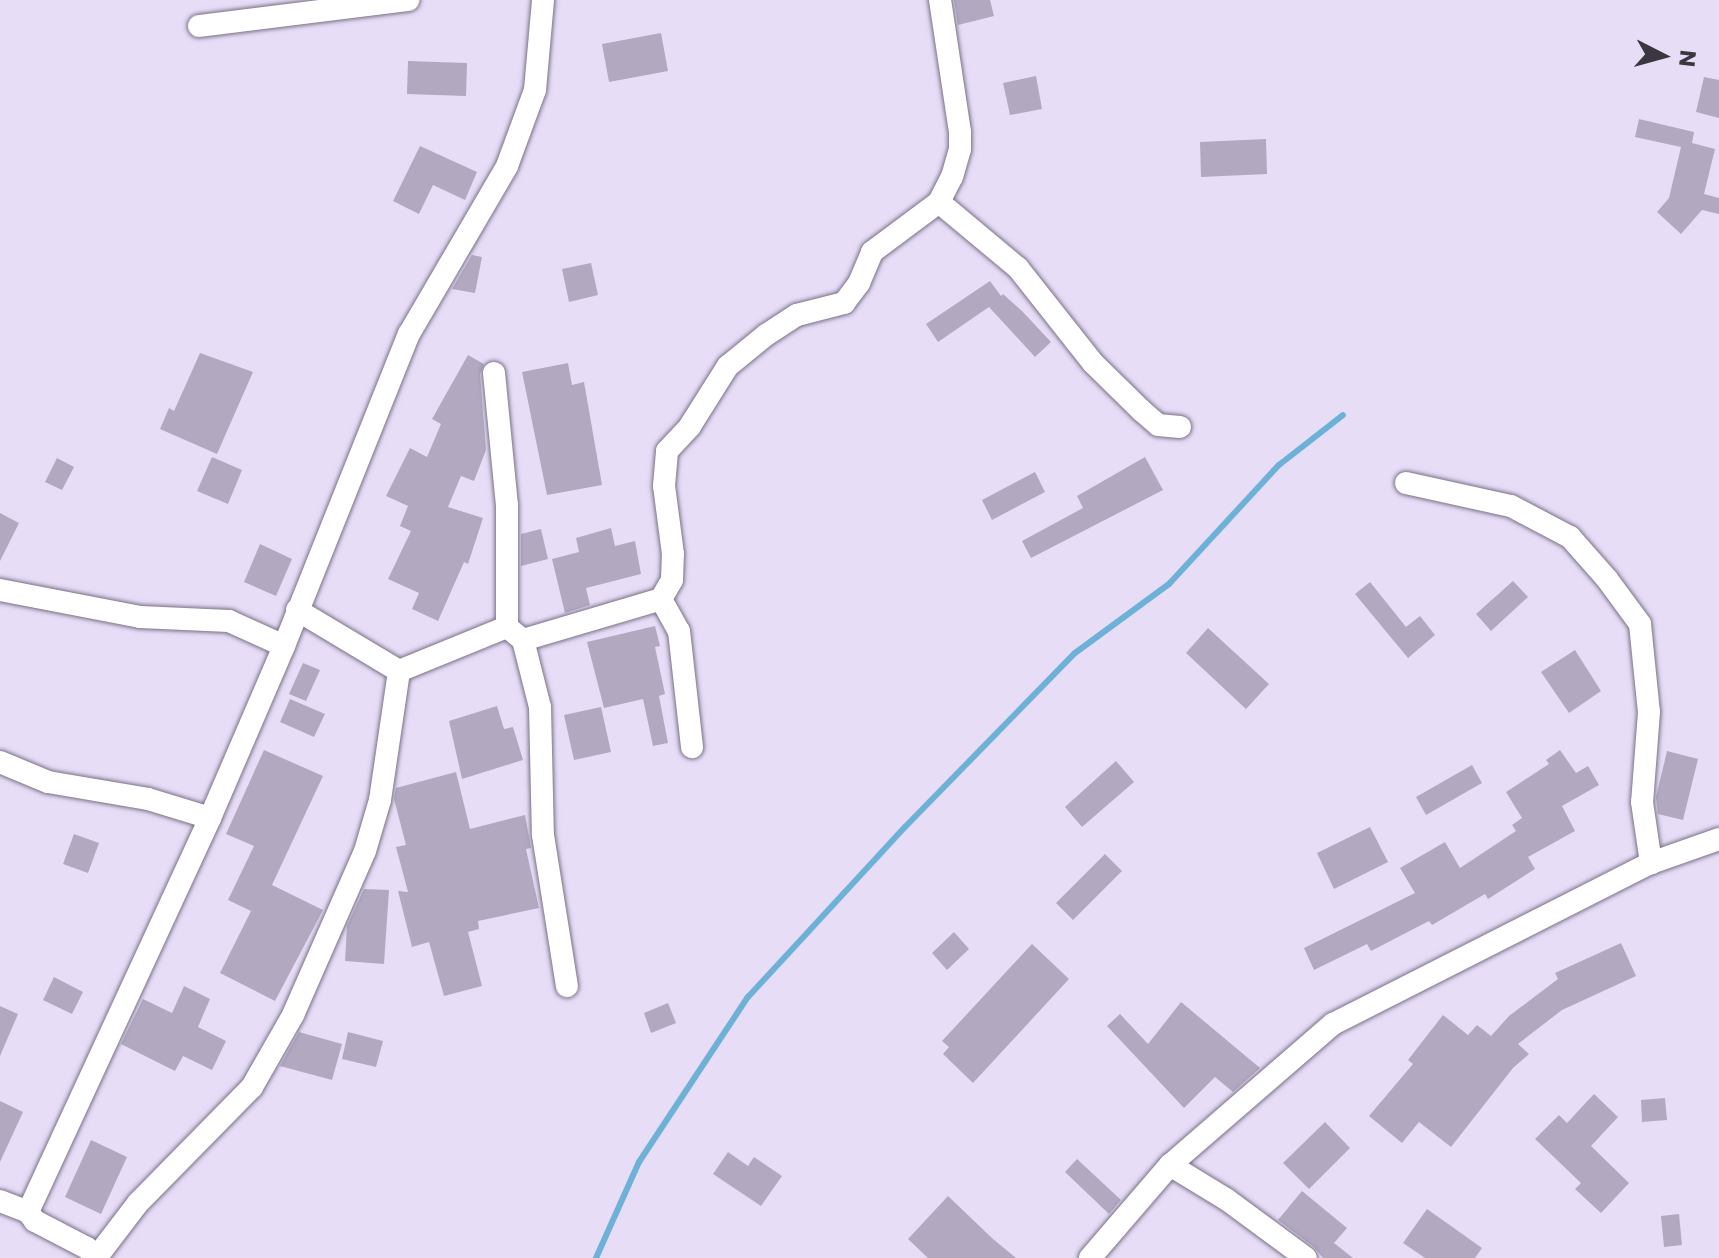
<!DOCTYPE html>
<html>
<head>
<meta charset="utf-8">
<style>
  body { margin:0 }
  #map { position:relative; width:1719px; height:1258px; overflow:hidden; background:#e7ddf7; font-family:Poppins,sans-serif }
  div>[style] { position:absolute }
  .stream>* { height:6px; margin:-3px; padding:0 3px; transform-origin:3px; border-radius:3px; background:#6db1d7 }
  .building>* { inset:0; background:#b2a9c1 }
  .roads { filter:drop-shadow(0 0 2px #7a7187) drop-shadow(0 0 2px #7a7187) }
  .minor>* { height:22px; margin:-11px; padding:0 11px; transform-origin:11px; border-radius:11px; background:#fff }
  span { translate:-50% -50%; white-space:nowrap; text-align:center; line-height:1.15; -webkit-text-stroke:6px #e7ddf7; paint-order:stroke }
  .north { position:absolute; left:1623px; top:16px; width:80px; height:80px; -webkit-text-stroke:6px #e7ddf7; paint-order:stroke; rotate:96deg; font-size:22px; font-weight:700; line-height:32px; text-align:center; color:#3b3741 }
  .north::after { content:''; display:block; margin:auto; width:28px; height:36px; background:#3b3741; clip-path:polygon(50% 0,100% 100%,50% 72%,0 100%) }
</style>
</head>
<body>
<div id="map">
  <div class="stream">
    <div style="left:596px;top:1258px;width:105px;rotate:-65.9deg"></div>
    <div style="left:639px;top:1162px;width:198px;rotate:-56.6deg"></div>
    <div style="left:748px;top:997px;width:231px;rotate:-47.3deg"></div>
    <div style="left:905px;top:827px;width:243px;rotate:-45.7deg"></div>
    <div style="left:1075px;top:653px;width:117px;rotate:-36.3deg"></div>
    <div style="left:1169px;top:584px;width:162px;rotate:-47.3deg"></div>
    <div style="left:1279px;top:465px;width:81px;rotate:-38deg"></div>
  </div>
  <div class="building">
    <div style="clip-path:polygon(954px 0,990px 0,994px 16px,958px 25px)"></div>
    <div style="clip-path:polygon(661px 33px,668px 71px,609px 82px,602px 44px)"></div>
    <div style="clip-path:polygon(408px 61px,467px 63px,466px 96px,407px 94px)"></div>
    <div style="clip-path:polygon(1036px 76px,1042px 109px,1010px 115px,1003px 83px)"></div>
    <div style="clip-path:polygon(1704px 77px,1719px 80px,1719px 118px,1696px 112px)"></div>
    <div style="clip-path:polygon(1639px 119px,1694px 132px,1692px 143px,1715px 149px,1704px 194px,1719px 198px,1719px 214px,1702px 210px,1681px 234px,1657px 212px,1669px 198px,1681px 147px,1635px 137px)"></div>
    <div style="clip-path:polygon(1266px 139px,1267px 174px,1201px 177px,1200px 142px)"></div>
    <div style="clip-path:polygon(420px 146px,477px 172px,465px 200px,433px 185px,419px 214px,393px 201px)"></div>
    <div style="clip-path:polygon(472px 255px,482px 257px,475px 293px,452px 289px)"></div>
    <div style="clip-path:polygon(591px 263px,598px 295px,569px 302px,562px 269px)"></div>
    <div style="clip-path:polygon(990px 281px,1001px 296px,1003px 294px,1022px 311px,1051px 342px,1035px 357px,989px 307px,938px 342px,926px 324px)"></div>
    <div style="clip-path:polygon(200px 353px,253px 372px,217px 454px,160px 429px,169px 408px,174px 411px)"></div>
    <div style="clip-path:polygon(468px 355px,484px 364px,480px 374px,486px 450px,474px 481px,461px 476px,448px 507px,483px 518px,468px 564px,464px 562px,438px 621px,412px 609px,419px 593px,388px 579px,411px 531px,400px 526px,408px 506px,386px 496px,410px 448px,427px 457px,441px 424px,432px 419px)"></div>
    <div style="clip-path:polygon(568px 363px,572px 385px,584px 382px,602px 485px,547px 495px,522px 372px)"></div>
    <div style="clip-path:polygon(212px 457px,242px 470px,228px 504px,197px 491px)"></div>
    <div style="clip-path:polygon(1145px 457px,1163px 490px,1031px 558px,1022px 541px,1083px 508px,1077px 496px)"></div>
    <div style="clip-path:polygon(57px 458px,74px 467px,62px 490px,45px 482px)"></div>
    <div style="clip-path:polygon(1035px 472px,1045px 492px,992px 520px,982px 500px)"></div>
    <div style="clip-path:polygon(0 513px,19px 523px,0 561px)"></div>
    <div style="clip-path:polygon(611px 528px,615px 546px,635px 541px,641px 574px,586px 588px,590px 605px,565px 613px,552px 559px,579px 552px,576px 538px)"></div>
    <div style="clip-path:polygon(541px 529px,548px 559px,521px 566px,521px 534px)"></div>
    <div style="clip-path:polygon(260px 544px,292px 559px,276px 596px,244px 582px)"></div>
    <div style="clip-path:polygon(1513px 581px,1528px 597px,1491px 631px,1476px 614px)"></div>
    <div style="clip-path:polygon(1370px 582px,1406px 627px,1420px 616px,1435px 635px,1408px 658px,1355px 594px)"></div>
    <div style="clip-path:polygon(655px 626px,660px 646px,655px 647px,665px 694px,659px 696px,668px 743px,653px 746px,643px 699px,604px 708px,587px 642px)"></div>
    <div style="clip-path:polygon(1208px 628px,1269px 684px,1246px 709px,1186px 653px)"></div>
    <div style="clip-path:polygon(1575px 650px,1601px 691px,1569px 713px,1541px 672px)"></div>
    <div style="clip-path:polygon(303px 663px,320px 670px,306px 701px,289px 694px)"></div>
    <div style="clip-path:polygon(290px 699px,325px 714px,314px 737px,280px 722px)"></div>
    <div style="clip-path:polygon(497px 706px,504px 729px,513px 727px,523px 760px,462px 779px,449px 721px)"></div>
    <div style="clip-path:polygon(601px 707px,611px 752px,574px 760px,564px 715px)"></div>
    <div style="clip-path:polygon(264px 750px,323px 776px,272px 885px,323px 910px,275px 1001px,220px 973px,251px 911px,228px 900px,254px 846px,226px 834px)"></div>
    <div style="clip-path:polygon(1560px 750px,1576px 773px,1588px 766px,1599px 785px,1562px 806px,1575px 831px,1528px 857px,1535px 869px,1488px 899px,1485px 894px,1432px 925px,1429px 921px,1371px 951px,1367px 944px,1314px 970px,1304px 948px,1415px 893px,1400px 868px,1445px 842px,1460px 868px,1516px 831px,1512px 825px,1522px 818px,1506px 792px,1549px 764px,1546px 760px)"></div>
    <div style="clip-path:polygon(1667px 751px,1698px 759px,1683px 820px,1658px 814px,1656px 797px)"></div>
    <div style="clip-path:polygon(1116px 761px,1134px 782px,1082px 827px,1065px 807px)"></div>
    <div style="clip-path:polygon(1472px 765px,1482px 783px,1426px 815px,1416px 797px)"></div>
    <div style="clip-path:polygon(456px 772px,470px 829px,525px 815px,531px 848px,526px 849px,539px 908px,478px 921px,479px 929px,468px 932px,482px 986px,444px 996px,429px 942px,412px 947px,398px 891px,408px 892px,396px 847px,406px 845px,394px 799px,396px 788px)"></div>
    <div style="clip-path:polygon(1370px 827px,1388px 862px,1334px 889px,1317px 853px)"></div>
    <div style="clip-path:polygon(74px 834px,99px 843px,88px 873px,63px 864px)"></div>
    <div style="clip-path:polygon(1105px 854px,1122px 871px,1073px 920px,1056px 903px)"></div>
    <div style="clip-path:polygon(364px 889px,389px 890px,384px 964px,345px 961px,347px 926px)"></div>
    <div style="clip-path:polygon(954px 932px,969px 949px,947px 970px,932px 953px)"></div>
    <div style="clip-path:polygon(1621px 943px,1636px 976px,1562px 1010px,1518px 1044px,1529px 1054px,1513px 1068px,1451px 1147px,1419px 1122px,1402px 1143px,1369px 1116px,1413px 1064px,1408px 1060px,1443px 1015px,1468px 1035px,1477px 1025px,1491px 1036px,1509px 1016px,1558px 979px,1555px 973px)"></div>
    <div style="clip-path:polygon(1032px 944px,1069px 979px,973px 1083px,943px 1054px,949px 1047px,942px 1041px)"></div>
    <div style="clip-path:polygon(54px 977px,83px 992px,72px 1014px,43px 1000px)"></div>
    <div style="clip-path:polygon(184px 986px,210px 999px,198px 1027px,226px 1041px,212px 1070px,183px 1056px,175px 1071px,121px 1044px,143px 999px,172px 1013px)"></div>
    <div style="clip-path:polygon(1181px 1002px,1260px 1068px,1233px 1092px,1215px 1077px,1184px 1108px,1107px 1026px,1120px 1014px,1148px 1044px)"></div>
    <div style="clip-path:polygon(668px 1003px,676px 1023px,651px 1033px,644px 1013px)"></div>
    <div style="clip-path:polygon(0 1006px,18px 1014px,0 1056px)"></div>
    <div style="clip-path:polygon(299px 1032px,342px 1044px,332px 1080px,280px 1066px)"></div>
    <div style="clip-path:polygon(348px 1032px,383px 1041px,376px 1067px,342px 1059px)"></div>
    <div style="clip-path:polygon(1594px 1094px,1618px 1117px,1591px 1146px,1629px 1183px,1601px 1213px,1575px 1189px,1581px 1183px,1535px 1139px,1559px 1115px,1567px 1123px)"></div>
    <div style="clip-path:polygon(1665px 1098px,1667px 1120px,1642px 1122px,1641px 1100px)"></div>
    <div style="clip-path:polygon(0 1101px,23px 1112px,0 1162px)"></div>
    <div style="clip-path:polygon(1325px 1122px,1350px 1148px,1309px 1189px,1283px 1163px)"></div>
    <div style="clip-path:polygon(91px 1140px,127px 1157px,101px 1214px,65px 1197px)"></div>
    <div style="clip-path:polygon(728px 1152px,748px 1166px,754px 1157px,782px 1176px,761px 1206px,713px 1174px)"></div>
    <div style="clip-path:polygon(1077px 1159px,1121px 1200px,1109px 1214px,1065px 1172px)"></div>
    <div style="clip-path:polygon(1302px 1191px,1347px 1228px,1334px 1243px,1353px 1258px,1323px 1258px,1314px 1247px,1278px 1220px)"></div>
    <div style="clip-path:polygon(948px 1196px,993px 1239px,1016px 1258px,928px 1258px,908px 1239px)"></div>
    <div style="clip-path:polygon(1427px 1209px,1482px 1248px,1475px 1258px,1425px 1258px,1403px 1243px)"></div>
    <div style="clip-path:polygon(1679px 1214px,1682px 1245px,1664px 1247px,1661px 1216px)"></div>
  </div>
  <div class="roads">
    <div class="minor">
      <div style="left:199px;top:26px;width:211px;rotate:-7.1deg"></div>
      <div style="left:939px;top:202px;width:103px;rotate:39.9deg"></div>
      <div style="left:1018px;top:268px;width:121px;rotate:51.7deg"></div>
      <div style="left:1093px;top:363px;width:69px;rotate:44.4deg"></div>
      <div style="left:1142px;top:411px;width:21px;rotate:41deg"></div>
      <div style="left:1158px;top:425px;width:22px;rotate:5deg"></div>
      <div style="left:494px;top:373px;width:133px;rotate:84.4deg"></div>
      <div style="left:507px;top:505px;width:122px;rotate:90deg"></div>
      <div style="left:1406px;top:483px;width:107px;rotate:12.4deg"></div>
      <div style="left:1511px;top:506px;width:67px;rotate:27.7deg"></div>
      <div style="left:1570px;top:537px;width:56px;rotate:48.6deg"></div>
      <div style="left:1607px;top:579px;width:56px;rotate:53.7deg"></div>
      <div style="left:1640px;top:624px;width:88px;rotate:84.2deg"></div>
      <div style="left:1649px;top:712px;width:90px;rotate:94.4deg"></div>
      <div style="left:1642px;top:802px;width:62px;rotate:81.6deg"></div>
      <div style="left:0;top:590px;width:143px;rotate:10.9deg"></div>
      <div style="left:140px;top:617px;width:89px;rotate:2.6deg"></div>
      <div style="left:229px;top:621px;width:60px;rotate:24.4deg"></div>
      <div style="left:661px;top:599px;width:37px;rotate:61deg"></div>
      <div style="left:679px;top:631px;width:117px;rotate:83.6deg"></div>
      <div style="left:507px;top:627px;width:21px;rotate:39deg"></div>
      <div style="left:523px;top:640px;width:69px;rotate:75.8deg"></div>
      <div style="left:540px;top:707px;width:128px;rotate:88.7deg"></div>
      <div style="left:543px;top:835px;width:153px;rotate:81deg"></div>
      <div style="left:523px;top:640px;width:144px;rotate:-16.5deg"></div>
      <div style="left:661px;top:599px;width:22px;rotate:-60deg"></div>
      <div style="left:672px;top:580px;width:26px;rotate:-88deg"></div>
      <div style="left:673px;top:554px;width:69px;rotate:-97.5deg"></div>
      <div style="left:664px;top:486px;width:35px;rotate:-85deg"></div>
      <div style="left:667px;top:451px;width:34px;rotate:-47deg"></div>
      <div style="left:690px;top:426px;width:71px;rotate:-57.7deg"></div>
      <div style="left:728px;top:366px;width:49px;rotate:-39.2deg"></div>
      <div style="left:766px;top:335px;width:37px;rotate:-33deg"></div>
      <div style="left:797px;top:315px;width:49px;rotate:-14.3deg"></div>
      <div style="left:844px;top:303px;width:25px;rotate:-53deg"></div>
      <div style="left:859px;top:283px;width:34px;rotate:-67deg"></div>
      <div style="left:872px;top:252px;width:84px;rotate:-36.7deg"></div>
      <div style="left:939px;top:202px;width:28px;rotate:-63deg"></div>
      <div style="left:952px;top:177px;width:29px;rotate:-74deg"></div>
      <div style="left:960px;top:149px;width:17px;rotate:-90deg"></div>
      <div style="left:960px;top:132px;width:134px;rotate:-98.6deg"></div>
      <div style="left:399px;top:671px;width:117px;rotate:-22.2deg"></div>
      <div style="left:0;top:762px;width:52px;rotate:22.6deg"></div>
      <div style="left:48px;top:782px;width:101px;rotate:9.6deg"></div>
      <div style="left:148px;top:799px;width:65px;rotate:17deg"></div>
      <div style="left:1170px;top:1165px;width:66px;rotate:31.3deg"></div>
      <div style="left:1226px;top:1199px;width:99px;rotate:36.4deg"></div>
      <div style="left:0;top:1201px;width:30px;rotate:21deg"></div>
      <div style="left:96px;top:1258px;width:13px;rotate:-132deg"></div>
      <div style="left:87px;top:1248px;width:59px;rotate:-152.6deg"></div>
      <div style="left:35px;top:1221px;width:11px;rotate:-128deg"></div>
      <div style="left:28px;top:1212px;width:434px;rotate:-65.2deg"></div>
      <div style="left:210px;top:818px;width:187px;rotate:-66.7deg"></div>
      <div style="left:284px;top:646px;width:336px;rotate:-68.2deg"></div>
      <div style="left:409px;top:334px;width:194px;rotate:-59.7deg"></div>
      <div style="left:507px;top:166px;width:81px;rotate:-69.8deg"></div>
      <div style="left:535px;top:90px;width:90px;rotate:-84.9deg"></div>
      <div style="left:96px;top:1258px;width:69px;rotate:-52.6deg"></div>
      <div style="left:138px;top:1203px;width:163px;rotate:-45.5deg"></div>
      <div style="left:252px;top:1087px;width:83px;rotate:-60.3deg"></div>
      <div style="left:293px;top:1015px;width:179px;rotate:-66.3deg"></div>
      <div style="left:365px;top:851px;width:53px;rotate:-73.6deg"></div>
      <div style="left:380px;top:800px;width:130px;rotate:-81.6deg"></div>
      <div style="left:399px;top:671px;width:119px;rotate:-149.1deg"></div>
      <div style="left:1090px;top:1258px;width:123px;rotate:-49.3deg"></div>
      <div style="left:1170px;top:1165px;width:216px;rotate:-40.9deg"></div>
      <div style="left:1333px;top:1024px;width:356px;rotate:-26.9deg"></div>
      <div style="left:1651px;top:863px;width:72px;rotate:-19.4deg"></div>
    </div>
  </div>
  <div class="north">N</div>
</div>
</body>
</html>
